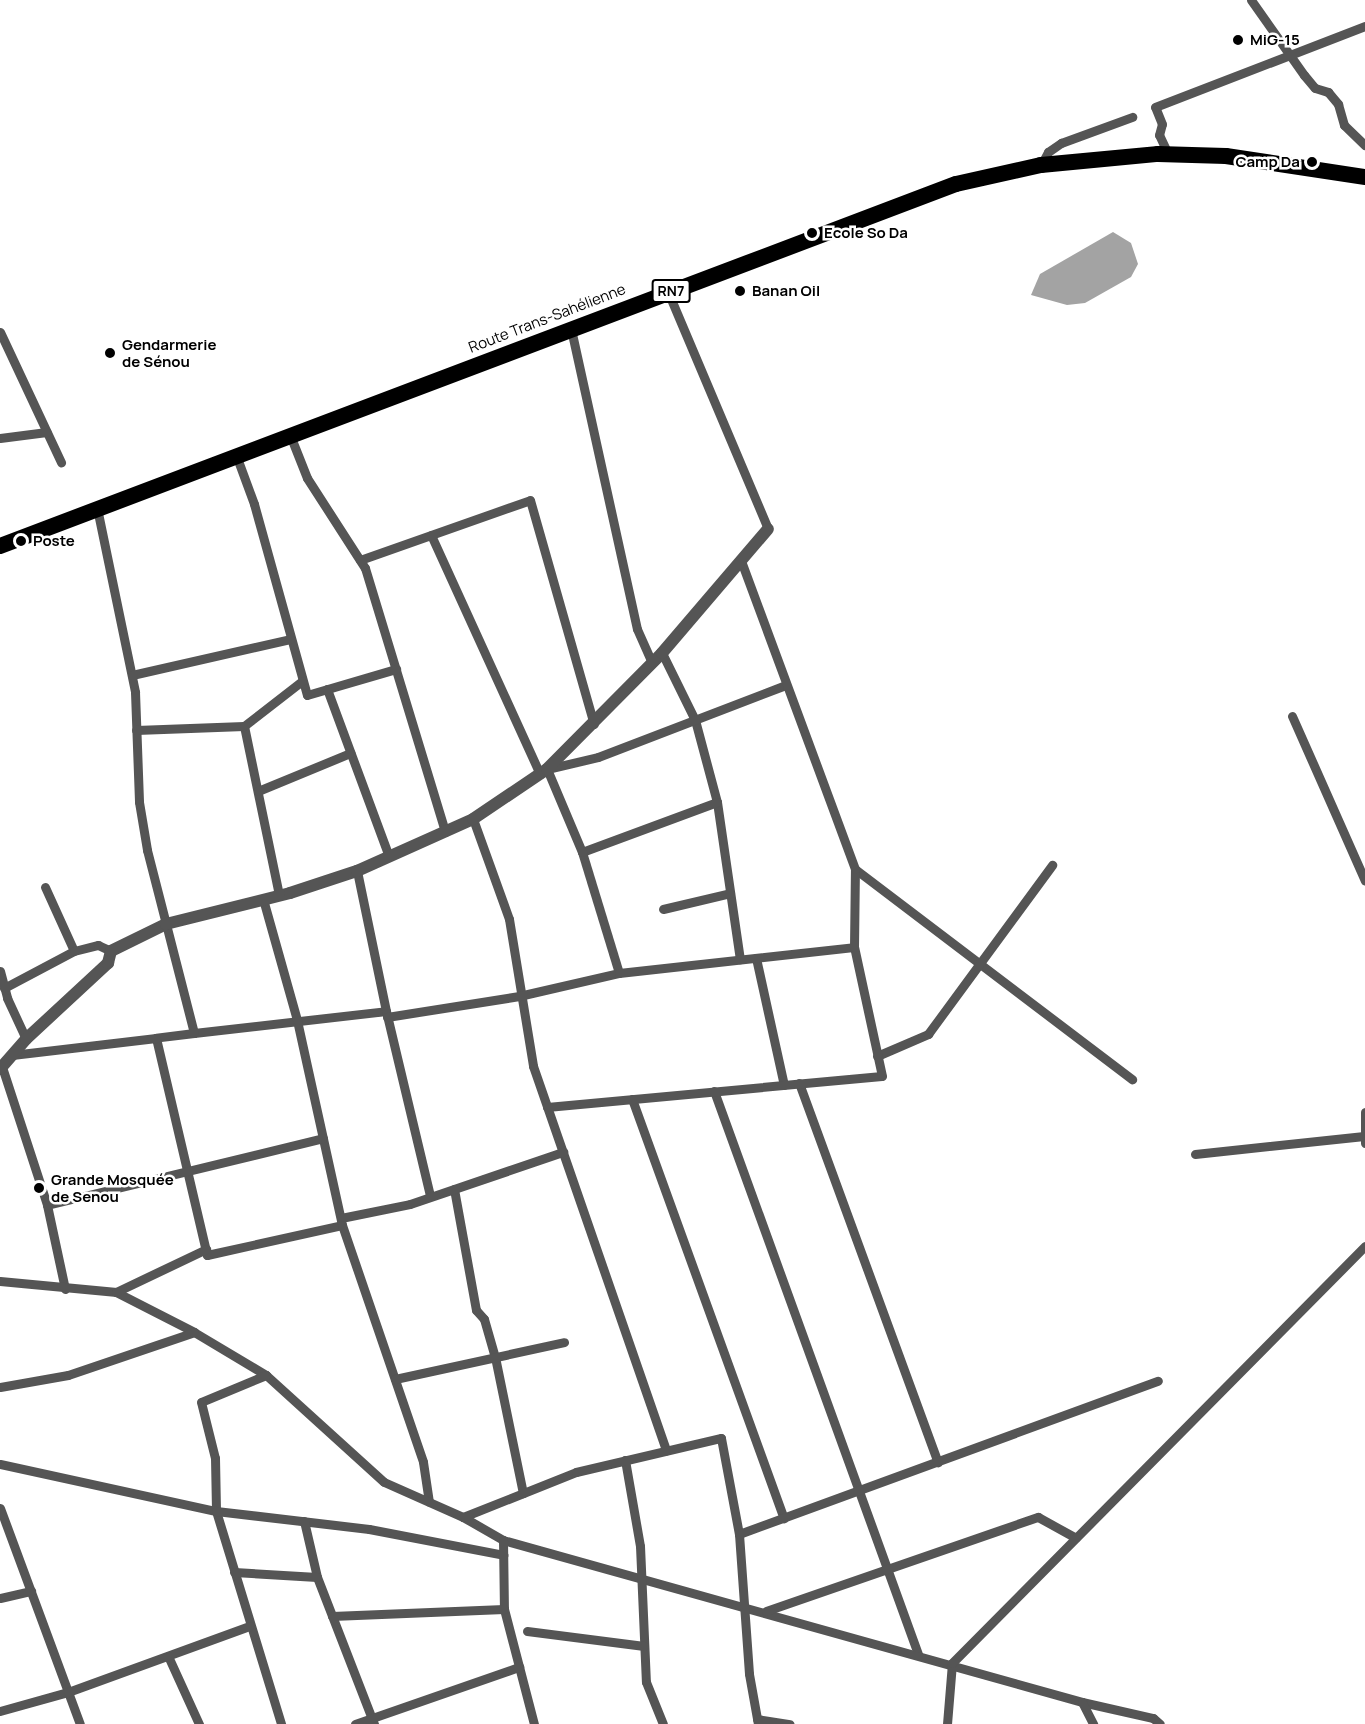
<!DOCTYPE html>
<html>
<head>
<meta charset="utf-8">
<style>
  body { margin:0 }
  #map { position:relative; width:1365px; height:1724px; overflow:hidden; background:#fff; font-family:Manrope,sans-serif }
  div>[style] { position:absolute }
  .water>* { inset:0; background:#a3a3a3 }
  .minor>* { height:9px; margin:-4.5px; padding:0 4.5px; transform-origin:4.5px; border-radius:4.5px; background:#555 }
  .tertiary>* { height:12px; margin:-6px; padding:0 6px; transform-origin:6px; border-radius:6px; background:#555 }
  .trunk>* { height:16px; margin:-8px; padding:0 8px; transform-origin:8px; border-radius:8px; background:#000 }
  .dots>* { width:16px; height:16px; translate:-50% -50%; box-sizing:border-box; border:3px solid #fff; border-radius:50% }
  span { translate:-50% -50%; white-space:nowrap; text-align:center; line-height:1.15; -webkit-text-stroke:5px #fff; paint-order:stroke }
  .shield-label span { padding:2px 4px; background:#fff; border:2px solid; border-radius:4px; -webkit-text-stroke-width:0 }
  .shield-label { font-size:14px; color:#000; font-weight:700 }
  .poi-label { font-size:15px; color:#000; font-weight:700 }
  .left { translate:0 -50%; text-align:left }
  .right { translate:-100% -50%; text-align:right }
  .street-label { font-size:15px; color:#000 }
</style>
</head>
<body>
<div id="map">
  <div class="water">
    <div style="clip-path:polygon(1113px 232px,1131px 243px,1138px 264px,1131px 277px,1085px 303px,1067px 305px,1031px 295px,1040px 274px)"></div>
  </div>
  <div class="minor">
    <div style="left:1251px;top:0;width:92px;rotate:54.8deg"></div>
    <div style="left:1304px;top:75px;width:17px;rotate:50deg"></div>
    <div style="left:1315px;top:88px;width:14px;rotate:17deg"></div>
    <div style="left:1328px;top:92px;width:16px;rotate:50deg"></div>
    <div style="left:1338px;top:104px;width:22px;rotate:74deg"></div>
    <div style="left:1344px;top:125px;width:29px;rotate:44deg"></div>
    <div style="left:1168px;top:154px;width:21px;rotate:-115deg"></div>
    <div style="left:1159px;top:135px;width:11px;rotate:-75deg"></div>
    <div style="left:1162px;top:124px;width:18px;rotate:-112deg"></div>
    <div style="left:1155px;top:107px;width:225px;rotate:-21.1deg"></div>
    <div style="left:1041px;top:165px;width:15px;rotate:-62deg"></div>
    <div style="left:1048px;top:152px;width:16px;rotate:-35deg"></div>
    <div style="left:1061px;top:143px;width:76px;rotate:-20.1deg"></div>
    <div style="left:668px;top:292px;width:257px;rotate:67.1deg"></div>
    <div style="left:571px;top:329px;width:307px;rotate:77.6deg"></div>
    <div style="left:637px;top:629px;width:37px;rotate:66deg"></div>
    <div style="left:0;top:332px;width:144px;rotate:64.9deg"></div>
    <div style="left:290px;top:435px;width:46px;rotate:68.4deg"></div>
    <div style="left:307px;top:478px;width:107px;rotate:57.2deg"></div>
    <div style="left:365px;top:568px;width:276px;rotate:73.1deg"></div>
    <div style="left:0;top:438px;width:47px;rotate:-7.3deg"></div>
    <div style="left:236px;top:455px;width:52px;rotate:69.8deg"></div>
    <div style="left:254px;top:504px;width:198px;rotate:74.5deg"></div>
    <div style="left:307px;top:695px;width:93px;rotate:-16.3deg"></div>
    <div style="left:97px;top:508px;width:188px;rotate:78.3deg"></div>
    <div style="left:135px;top:692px;width:110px;rotate:87.9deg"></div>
    <div style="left:139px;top:802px;width:49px;rotate:80.5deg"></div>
    <div style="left:147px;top:850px;width:189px;rotate:75.6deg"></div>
    <div style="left:194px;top:1033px;width:193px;rotate:-6.5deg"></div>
    <div style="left:431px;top:535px;width:263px;rotate:65.5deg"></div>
    <div style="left:360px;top:560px;width:180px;rotate:-19.4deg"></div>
    <div style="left:530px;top:500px;width:233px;rotate:74.1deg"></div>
    <div style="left:662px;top:653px;width:75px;rotate:63.8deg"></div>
    <div style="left:695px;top:720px;width:85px;rotate:75deg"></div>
    <div style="left:717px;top:802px;width:159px;rotate:81.7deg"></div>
    <div style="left:132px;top:675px;width:162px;rotate:-12.8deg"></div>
    <div style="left:327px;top:689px;width:179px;rotate:69.7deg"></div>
    <div style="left:1292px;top:716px;width:180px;rotate:66.1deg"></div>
    <div style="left:244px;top:726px;width:173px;rotate:78.3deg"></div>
    <div style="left:136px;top:730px;width:108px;rotate:-2.1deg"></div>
    <div style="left:244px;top:726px;width:73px;rotate:-37.8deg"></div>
    <div style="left:258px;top:791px;width:100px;rotate:-22.4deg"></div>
    <div style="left:473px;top:819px;width:106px;rotate:70.2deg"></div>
    <div style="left:509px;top:919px;width:149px;rotate:80.7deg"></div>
    <div style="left:533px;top:1066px;width:407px;rotate:70.9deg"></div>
    <div style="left:582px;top:852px;width:144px;rotate:-20.3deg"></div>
    <div style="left:855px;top:869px;width:348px;rotate:37.2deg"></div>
    <div style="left:357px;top:871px;width:143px;rotate:78.3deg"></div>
    <div style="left:386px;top:1011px;width:190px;rotate:76.6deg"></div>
    <div style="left:45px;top:887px;width:70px;rotate:65.6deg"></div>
    <div style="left:663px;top:909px;width:69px;rotate:-13.4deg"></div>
    <div style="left:756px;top:958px;width:130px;rotate:77.6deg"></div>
    <div style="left:0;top:971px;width:28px;rotate:75deg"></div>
    <div style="left:7px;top:998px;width:45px;rotate:65.1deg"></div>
    <div style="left:619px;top:973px;width:127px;rotate:-107deg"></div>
    <div style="left:582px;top:852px;width:90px;rotate:-112.9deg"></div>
    <div style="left:547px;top:769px;width:52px;rotate:-13.2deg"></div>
    <div style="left:598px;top:757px;width:201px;rotate:-21deg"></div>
    <div style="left:4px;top:988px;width:79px;rotate:-27.9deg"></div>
    <div style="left:74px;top:951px;width:25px;rotate:-14deg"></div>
    <div style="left:98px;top:945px;width:14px;rotate:25deg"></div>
    <div style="left:387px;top:1017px;width:134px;rotate:-9deg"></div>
    <div style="left:519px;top:996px;width:103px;rotate:-13deg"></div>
    <div style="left:619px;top:973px;width:236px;rotate:-6.3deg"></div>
    <div style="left:194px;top:1033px;width:38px;rotate:173deg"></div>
    <div style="left:156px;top:1038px;width:223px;rotate:76.8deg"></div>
    <div style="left:207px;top:1255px;width:138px;rotate:-12.5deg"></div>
    <div style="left:342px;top:1225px;width:210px;rotate:-102.4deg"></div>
    <div style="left:297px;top:1020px;width:126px;rotate:-105.7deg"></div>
    <div style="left:12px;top:1055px;width:145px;rotate:-6.7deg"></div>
    <div style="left:877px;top:1056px;width:56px;rotate:-23.3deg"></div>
    <div style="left:928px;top:1034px;width:210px;rotate:-53.7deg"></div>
    <div style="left:2px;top:1067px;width:145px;rotate:71.9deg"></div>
    <div style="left:47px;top:1205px;width:86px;rotate:77.9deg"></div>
    <div style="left:799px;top:1083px;width:404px;rotate:69.9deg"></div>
    <div style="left:714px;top:1091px;width:599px;rotate:70.08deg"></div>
    <div style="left:632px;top:1099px;width:446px;rotate:70.1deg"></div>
    <div style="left:547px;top:1107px;width:336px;rotate:-5.3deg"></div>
    <div style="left:882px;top:1076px;width:132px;rotate:-102.2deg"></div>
    <div style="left:854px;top:947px;width:78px;rotate:-89.3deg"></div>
    <div style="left:855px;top:869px;width:328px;rotate:-110.3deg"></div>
    <div style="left:1365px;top:1112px;width:31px;rotate:90deg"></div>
    <div style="left:1195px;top:1154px;width:170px;rotate:-6.1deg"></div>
    <div style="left:454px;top:1189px;width:123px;rotate:79.7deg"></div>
    <div style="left:476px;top:1310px;width:12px;rotate:48deg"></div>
    <div style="left:484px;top:1319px;width:40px;rotate:74deg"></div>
    <div style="left:495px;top:1357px;width:139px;rotate:78.4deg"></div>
    <div style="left:47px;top:1205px;width:284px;rotate:-13.6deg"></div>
    <div style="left:341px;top:1218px;width:70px;rotate:-11.5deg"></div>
    <div style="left:410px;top:1204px;width:162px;rotate:-18.8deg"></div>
    <div style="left:342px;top:1225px;width:250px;rotate:71.1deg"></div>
    <div style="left:423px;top:1462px;width:40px;rotate:81.5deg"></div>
    <div style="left:0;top:1281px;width:117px;rotate:5.4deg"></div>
    <div style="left:116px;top:1292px;width:88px;rotate:27.1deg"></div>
    <div style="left:194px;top:1332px;width:84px;rotate:30.8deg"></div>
    <div style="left:266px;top:1375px;width:159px;rotate:42.2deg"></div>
    <div style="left:384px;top:1482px;width:86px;rotate:23.9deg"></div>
    <div style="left:463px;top:1517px;width:46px;rotate:29.9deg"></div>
    <div style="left:503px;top:1540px;width:601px;rotate:15.63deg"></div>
    <div style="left:1082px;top:1702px;width:73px;rotate:12.7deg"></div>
    <div style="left:1153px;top:1718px;width:9px;rotate:41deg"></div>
    <div style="left:116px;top:1292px;width:100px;rotate:-25.5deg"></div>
    <div style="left:266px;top:1375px;width:70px;rotate:157.4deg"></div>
    <div style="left:201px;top:1402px;width:58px;rotate:76deg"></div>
    <div style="left:215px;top:1458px;width:53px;rotate:88.9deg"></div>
    <div style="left:216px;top:1511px;width:223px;rotate:73deg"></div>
    <div style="left:395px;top:1379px;width:173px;rotate:-12.3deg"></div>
    <div style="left:0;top:1387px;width:69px;rotate:-10deg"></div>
    <div style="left:68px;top:1375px;width:133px;rotate:-18.8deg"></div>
    <div style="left:625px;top:1460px;width:87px;rotate:80.1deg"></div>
    <div style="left:640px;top:1546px;width:136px;rotate:87.5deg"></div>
    <div style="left:646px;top:1682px;width:45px;rotate:68deg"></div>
    <div style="left:0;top:1464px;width:221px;rotate:12.3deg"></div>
    <div style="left:216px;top:1511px;width:154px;rotate:6.7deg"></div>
    <div style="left:369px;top:1529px;width:137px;rotate:10.9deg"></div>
    <div style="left:0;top:1508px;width:230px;rotate:69.7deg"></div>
    <div style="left:463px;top:1517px;width:122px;rotate:-21.7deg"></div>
    <div style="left:576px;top:1472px;width:149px;rotate:-13.2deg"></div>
    <div style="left:721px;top:1438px;width:98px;rotate:79.4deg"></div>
    <div style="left:739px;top:1534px;width:140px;rotate:85.9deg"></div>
    <div style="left:749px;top:1674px;width:51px;rotate:79.8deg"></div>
    <div style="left:304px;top:1521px;width:57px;rotate:76.9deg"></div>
    <div style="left:317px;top:1577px;width:158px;rotate:68.8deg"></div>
    <div style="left:739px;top:1534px;width:446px;rotate:-20.1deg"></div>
    <div style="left:503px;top:1540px;width:69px;rotate:89.2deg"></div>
    <div style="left:504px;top:1609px;width:119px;rotate:75.4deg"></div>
    <div style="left:234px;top:1572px;width:83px;rotate:3.4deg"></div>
    <div style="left:0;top:1598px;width:32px;rotate:-13deg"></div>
    <div style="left:766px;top:1611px;width:288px;rotate:-19.1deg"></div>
    <div style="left:1038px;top:1517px;width:43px;rotate:28.9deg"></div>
    <div style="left:332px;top:1616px;width:172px;rotate:-2.3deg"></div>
    <div style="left:527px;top:1631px;width:118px;rotate:7.3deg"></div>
    <div style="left:168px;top:1656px;width:75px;rotate:65.5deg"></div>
    <div style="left:1082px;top:1702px;width:25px;rotate:63deg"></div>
    <div style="left:0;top:1711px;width:71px;rotate:-15.6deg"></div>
    <div style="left:68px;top:1692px;width:193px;rotate:-20deg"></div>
    <div style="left:757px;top:1719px;width:33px;rotate:9deg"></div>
    <div style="left:355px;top:1724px;width:174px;rotate:-19.2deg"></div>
    <div style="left:947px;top:1724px;width:61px;rotate:-85.3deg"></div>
    <div style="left:952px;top:1663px;width:587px;rotate:-45.28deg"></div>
  </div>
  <div class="tertiary">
    <div style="left:0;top:1069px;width:40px;rotate:-49deg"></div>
    <div style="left:26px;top:1039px;width:112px;rotate:-42.8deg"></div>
    <div style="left:108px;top:963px;width:12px;rotate:-76deg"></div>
    <div style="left:111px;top:951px;width:61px;rotate:-26.1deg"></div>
    <div style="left:166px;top:924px;width:128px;rotate:-14deg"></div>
    <div style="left:290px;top:893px;width:71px;rotate:-18.2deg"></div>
    <div style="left:357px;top:871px;width:127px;rotate:-24.1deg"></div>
    <div style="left:473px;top:819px;width:89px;rotate:-34deg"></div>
    <div style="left:547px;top:769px;width:163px;rotate:-45.2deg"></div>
    <div style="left:662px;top:653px;width:163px;rotate:-49.5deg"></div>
  </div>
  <div class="trunk">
    <div style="left:0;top:546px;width:1022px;rotate:-20.74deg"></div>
    <div style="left:956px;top:184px;width:87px;rotate:-12.6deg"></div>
    <div style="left:1041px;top:165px;width:118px;rotate:-5.4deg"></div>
    <div style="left:1158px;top:154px;width:68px;rotate:1.7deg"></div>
    <div style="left:1226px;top:156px;width:141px;rotate:8.6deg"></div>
  </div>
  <div class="dots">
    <div style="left:1238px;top:40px;background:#000"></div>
    <div style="left:1312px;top:162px;background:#000"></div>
    <div style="left:812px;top:233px;background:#000"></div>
    <div style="left:740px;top:291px;background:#000"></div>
    <div style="left:110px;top:353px;background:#000"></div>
    <div style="left:21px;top:541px;background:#000"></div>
    <div style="left:39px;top:1188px;background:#000"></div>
  </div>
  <div class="shield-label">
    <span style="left:671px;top:291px">RN7</span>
  </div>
  <div class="poi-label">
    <span class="left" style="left:1250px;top:40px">MiG-15</span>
    <span class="right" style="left:1300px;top:162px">Camp Da</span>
    <span class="left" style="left:824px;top:233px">Ecole So Da</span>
    <span class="left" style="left:752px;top:291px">Banan Oil</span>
    <span class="left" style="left:122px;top:353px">Gendarmerie<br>de Sénou</span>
    <span class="left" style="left:33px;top:541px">Poste</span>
    <span class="left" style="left:51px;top:1188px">Grande Mosquée<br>de Senou</span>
  </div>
  <div class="street-label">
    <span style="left:547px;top:318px;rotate:-21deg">Route Trans-Sahélienne</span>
  </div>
</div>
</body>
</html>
